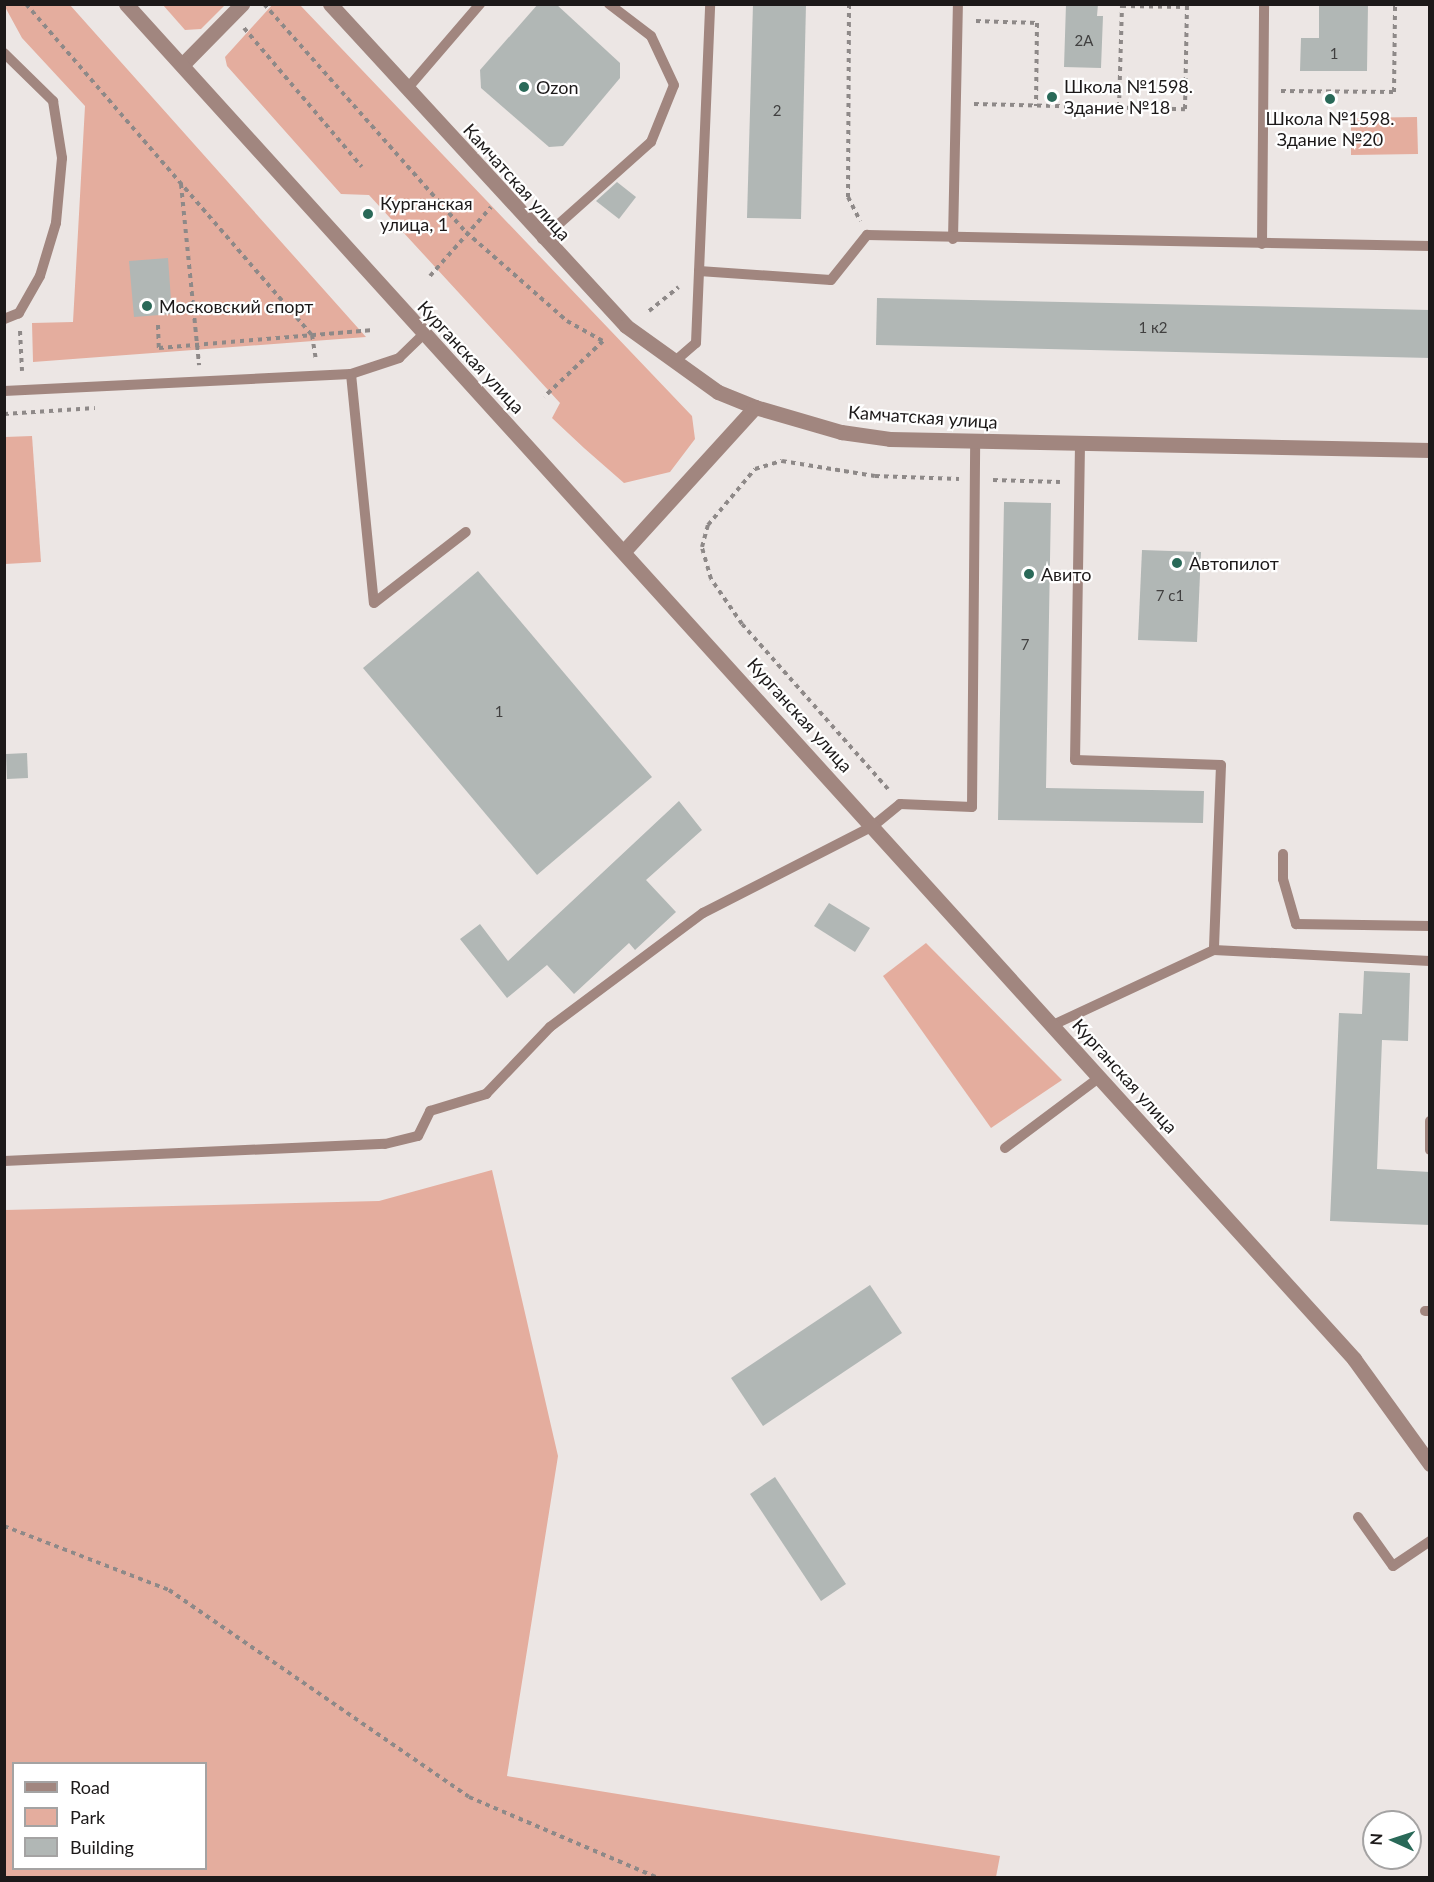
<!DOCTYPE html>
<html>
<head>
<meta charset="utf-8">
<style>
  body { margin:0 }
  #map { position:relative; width:1434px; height:1882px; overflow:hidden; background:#ece6e4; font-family:Lato,sans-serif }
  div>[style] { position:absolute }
  .green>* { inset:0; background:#e4ad9e }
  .building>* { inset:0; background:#b1b7b5 }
  .path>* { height:4px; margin-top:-2px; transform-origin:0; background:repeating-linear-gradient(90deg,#8e8988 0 4.5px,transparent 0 9px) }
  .service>* { height:10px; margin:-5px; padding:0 5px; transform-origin:5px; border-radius:5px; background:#a1867f }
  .minor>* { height:15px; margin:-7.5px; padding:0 7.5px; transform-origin:7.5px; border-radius:7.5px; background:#a1867f }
  .tertiary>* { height:15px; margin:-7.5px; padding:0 7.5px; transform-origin:7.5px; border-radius:7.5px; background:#a1867f }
  .dots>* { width:16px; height:16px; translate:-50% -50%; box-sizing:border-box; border:3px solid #fff; border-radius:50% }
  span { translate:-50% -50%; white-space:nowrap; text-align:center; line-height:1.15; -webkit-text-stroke:4.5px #fff; paint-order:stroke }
  .number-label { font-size:15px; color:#414040 }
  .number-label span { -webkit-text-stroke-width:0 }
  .poi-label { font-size:18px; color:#1c1919 }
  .left { translate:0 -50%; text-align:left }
  .street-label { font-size:18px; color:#1c1919 }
  .frame { position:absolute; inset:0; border:6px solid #1c1919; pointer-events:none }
  .legend { position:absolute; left:12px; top:1762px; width:195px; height:108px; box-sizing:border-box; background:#fff; border:2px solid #a4a3a3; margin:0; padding:8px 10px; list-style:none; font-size:18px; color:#1c1919 }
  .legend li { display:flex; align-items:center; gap:12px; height:30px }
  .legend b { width:30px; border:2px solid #a4a3a3 }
  .north { position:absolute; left:1362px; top:1810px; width:60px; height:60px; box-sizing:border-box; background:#fff; border:2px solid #a4a3a3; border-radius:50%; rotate:273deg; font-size:16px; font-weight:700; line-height:24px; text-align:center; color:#1c1919 }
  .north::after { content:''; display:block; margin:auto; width:21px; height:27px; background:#296958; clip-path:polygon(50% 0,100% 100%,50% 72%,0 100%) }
</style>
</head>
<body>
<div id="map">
  <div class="green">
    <div style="clip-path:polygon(273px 4px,300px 5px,692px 416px,695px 439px,670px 472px,624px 483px,584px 448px,552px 418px,560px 403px,369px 195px,341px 194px,227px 66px,225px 57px)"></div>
    <div style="clip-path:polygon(4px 5px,70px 5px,366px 337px,33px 362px,32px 323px,73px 322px,85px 106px,22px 38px)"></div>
    <div style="clip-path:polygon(163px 5px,225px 5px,201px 29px,185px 30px)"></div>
    <div style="clip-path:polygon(1417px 117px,1418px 154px,1351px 155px,1351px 118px)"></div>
    <div style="clip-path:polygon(32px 436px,41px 562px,5px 564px,5px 437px)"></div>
    <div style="clip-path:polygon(926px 943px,1062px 1080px,991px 1128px,883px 976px)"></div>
    <div style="clip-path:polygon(evenodd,492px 1170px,558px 1456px,507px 1776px,1000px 1856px,996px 1877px,5px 1877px,5px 1210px,379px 1201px,492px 1170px,14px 1764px,206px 1764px,206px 1868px,14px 1868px,14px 1764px)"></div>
  </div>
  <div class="building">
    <div style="clip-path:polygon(538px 4px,556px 4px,620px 63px,620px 78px,563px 146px,549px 147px,481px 88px,480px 70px)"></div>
    <div style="clip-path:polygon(753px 4px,806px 4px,801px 219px,747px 218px)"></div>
    <div style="clip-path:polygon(1066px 4px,1098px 4px,1097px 16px,1103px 16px,1101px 68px,1064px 67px)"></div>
    <div style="clip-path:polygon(1319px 4px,1368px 4px,1367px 71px,1300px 71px,1301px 38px,1319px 38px)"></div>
    <div style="clip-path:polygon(617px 182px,636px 197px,619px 219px,596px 201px)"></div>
    <div style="clip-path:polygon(168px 258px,172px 314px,134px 317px,129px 261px)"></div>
    <div style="clip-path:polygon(877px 298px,1430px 310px,1430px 358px,876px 345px)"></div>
    <div style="clip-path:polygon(1004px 502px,1051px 503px,1046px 788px,1204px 791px,1203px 823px,998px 820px)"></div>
    <div style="clip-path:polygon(1142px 550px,1201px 552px,1197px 642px,1138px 640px)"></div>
    <div style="clip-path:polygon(478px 571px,652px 777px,537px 875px,363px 668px)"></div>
    <div style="clip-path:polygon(27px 753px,28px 778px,7px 779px,6px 754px)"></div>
    <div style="clip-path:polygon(679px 801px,702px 830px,646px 880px,676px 912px,635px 950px,629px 943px,574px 994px,547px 965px,507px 998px,460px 939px,480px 924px,508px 961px)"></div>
    <div style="clip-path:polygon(829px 903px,870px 928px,855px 952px,814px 926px)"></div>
    <div style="clip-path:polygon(1364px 971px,1410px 973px,1408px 1041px,1382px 1040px,1377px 1169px,1430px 1172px,1430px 1225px,1330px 1221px,1339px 1013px,1362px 1014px)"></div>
    <div style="clip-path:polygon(870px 1285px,902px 1333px,763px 1426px,731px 1378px)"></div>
    <div style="clip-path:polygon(775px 1477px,846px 1584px,821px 1601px,750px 1494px)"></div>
  </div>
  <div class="path">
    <div style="left:26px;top:4px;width:437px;rotate:49.2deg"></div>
    <div style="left:312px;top:335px;width:24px;rotate:81deg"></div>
    <div style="left:264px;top:4px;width:305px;rotate:48.5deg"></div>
    <div style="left:466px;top:232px;width:135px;rotate:41.4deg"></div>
    <div style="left:567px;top:321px;width:41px;rotate:29.1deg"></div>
    <div style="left:603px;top:341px;width:81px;rotate:136.5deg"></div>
    <div style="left:849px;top:4px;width:193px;rotate:90.3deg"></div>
    <div style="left:848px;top:197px;width:27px;rotate:63deg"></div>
    <div style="left:976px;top:21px;width:61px;rotate:1.9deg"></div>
    <div style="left:1037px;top:23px;width:83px;rotate:90.7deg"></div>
    <div style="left:244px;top:28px;width:182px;rotate:49.7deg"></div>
    <div style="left:1281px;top:91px;width:113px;rotate:0.5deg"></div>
    <div style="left:1394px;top:92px;width:88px;rotate:-89.3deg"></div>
    <div style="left:974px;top:104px;width:211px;rotate:1.4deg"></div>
    <div style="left:1185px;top:109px;width:105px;rotate:-88.9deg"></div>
    <div style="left:1119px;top:107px;width:101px;rotate:-88.3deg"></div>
    <div style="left:1122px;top:6px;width:65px;rotate:0.9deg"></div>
    <div style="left:181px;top:184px;width:182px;rotate:84.3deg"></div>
    <div style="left:430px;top:276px;width:92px;rotate:-48.5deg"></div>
    <div style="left:649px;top:311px;width:38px;rotate:-39deg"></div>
    <div style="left:158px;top:325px;width:23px;rotate:88deg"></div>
    <div style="left:159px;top:348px;width:215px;rotate:-4.8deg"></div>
    <div style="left:20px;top:331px;width:40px;rotate:87.1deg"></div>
    <div style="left:4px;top:414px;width:91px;rotate:-3.8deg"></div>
    <div style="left:993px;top:480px;width:67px;rotate:1.7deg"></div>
    <div style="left:888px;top:789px;width:220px;rotate:-131.5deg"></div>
    <div style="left:742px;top:624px;width:55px;rotate:-124.6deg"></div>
    <div style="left:711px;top:579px;width:33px;rotate:-106deg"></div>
    <div style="left:702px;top:547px;width:23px;rotate:-75deg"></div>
    <div style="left:708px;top:525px;width:73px;rotate:-50deg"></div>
    <div style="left:755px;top:469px;width:28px;rotate:-17deg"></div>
    <div style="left:782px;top:461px;width:94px;rotate:9.2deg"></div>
    <div style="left:875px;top:476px;width:84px;rotate:2deg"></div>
    <div style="left:4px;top:1526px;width:177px;rotate:21.2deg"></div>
    <div style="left:169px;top:1590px;width:364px;rotate:34.6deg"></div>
    <div style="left:469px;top:1797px;width:206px;rotate:23.2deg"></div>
  </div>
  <div class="service">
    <div style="left:4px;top:53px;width:69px;rotate:44.4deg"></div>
    <div style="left:53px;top:101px;width:58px;rotate:81deg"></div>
    <div style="left:62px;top:158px;width:65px;rotate:95.3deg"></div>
    <div style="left:56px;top:223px;width:55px;rotate:106.8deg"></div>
    <div style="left:40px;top:276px;width:43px;rotate:119.6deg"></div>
    <div style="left:19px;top:313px;width:16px;rotate:158deg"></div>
    <div style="left:407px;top:89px;width:112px;rotate:-49.3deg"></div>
    <div style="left:542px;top:239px;width:146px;rotate:-41.7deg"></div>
    <div style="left:651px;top:142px;width:61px;rotate:-68deg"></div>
    <div style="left:674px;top:85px;width:54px;rotate:-115.1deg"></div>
    <div style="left:651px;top:36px;width:53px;rotate:-142.7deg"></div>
    <div style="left:953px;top:239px;width:235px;rotate:-88.8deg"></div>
    <div style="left:1262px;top:244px;width:240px;rotate:-89.5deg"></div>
    <div style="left:699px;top:271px;width:132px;rotate:3.9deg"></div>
    <div style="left:831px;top:280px;width:58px;rotate:-51.3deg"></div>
    <div style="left:867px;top:235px;width:563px;rotate:1.12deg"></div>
    <div style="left:674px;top:362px;width:29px;rotate:-41deg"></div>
    <div style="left:696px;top:343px;width:339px;rotate:-87.6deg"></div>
    <div style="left:351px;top:374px;width:230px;rotate:84.3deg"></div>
    <div style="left:4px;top:391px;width:347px;rotate:-2.8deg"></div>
    <div style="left:351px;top:374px;width:51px;rotate:-18.4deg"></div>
    <div style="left:399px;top:358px;width:35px;rotate:-44deg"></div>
    <div style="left:1080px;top:444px;width:316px;rotate:90.9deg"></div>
    <div style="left:1075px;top:760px;width:146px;rotate:2deg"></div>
    <div style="left:1221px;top:765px;width:185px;rotate:92.2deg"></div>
    <div style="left:374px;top:603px;width:116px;rotate:-37.7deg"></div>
    <div style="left:1283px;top:854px;width:25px;rotate:90deg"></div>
    <div style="left:1283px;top:879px;width:47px;rotate:73.9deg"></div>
    <div style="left:1296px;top:924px;width:134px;rotate:0.9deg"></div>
    <div style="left:1053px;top:1025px;width:178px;rotate:-25deg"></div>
    <div style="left:1214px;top:950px;width:216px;rotate:2.9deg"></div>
    <div style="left:1430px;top:1121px;width:29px;rotate:90deg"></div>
    <div style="left:1005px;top:1148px;width:119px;rotate:-36.8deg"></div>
    <div style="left:4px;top:1161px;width:381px;rotate:-2.6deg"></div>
    <div style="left:385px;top:1144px;width:34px;rotate:-14deg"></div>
    <div style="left:418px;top:1136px;width:28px;rotate:-64deg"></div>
    <div style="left:430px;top:1111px;width:59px;rotate:-16.9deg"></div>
    <div style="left:486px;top:1094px;width:93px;rotate:-46.3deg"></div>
    <div style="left:550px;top:1027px;width:191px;rotate:-36.7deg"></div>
    <div style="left:703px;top:913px;width:191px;rotate:-27.1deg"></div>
    <div style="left:873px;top:826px;width:35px;rotate:-39deg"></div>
    <div style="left:900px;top:804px;width:72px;rotate:2.4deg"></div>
    <div style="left:972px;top:807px;width:365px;rotate:-89.5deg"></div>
    <div style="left:1425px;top:1311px;width:5px"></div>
    <div style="left:1358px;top:1517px;width:60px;rotate:54.5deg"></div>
    <div style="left:1393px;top:1566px;width:45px;rotate:-34deg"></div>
  </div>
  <div class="minor">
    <div style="left:330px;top:4px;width:437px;rotate:47.4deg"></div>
    <div style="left:626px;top:326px;width:113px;rotate:35.7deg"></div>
    <div style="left:718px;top:392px;width:40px;rotate:22deg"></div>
    <div style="left:755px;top:407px;width:90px;rotate:16.2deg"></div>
    <div style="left:841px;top:432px;width:49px;rotate:8.1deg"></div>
    <div style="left:890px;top:439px;width:540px;rotate:1.17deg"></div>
    <div style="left:182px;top:65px;width:86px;rotate:-45.5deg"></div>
    <div style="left:625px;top:550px;width:193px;rotate:-47.7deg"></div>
  </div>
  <div class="tertiary">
    <div style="left:126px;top:4px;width:1829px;rotate:47.81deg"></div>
    <div style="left:1354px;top:1359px;width:130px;rotate:54.1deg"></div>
  </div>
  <div class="dots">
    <div style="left:524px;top:87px;background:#296958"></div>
    <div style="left:1052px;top:97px;background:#296958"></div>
    <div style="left:1330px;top:99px;background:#296958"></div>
    <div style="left:368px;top:214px;background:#296958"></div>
    <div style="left:147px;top:306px;background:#296958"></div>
    <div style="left:1177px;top:563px;background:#296958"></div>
    <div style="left:1029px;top:574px;background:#296958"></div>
  </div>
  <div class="number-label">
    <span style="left:1084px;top:41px">2А</span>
    <span style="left:1334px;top:54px">1</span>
    <span style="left:777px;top:111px">2</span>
    <span style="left:1153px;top:328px">1 к2</span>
    <span style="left:1170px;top:596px">7 с1</span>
    <span style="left:1025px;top:645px">7</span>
    <span style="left:499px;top:712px">1</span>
  </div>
  <div class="poi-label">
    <span class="left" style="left:536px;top:87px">Ozon</span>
    <span class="left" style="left:1064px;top:97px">Школа №1598.<br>Здание №18</span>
    <span style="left:1330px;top:129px">Школа №1598.<br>Здание №20</span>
    <span class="left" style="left:380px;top:214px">Курганская<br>улица, 1</span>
    <span class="left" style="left:159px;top:306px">Московский спорт</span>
    <span class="left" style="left:1189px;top:563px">Автопилот</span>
    <span class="left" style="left:1041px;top:574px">Авито</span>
  </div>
  <div class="street-label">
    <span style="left:517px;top:182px;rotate:48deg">Камчатская улица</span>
    <span style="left:471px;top:357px;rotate:47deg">Курганская улица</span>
    <span style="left:923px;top:417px;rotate:4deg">Камчатская улица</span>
    <span style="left:800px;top:715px;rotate:48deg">Курганская улица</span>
    <span style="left:1125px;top:1076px;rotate:48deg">Курганская улица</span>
  </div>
  <div class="frame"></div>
  <ul class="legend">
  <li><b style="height:8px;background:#a1867f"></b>Road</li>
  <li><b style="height:16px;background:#e4ad9e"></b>Park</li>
  <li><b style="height:16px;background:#b1b7b5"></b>Building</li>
  </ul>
  <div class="north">N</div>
</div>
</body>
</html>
